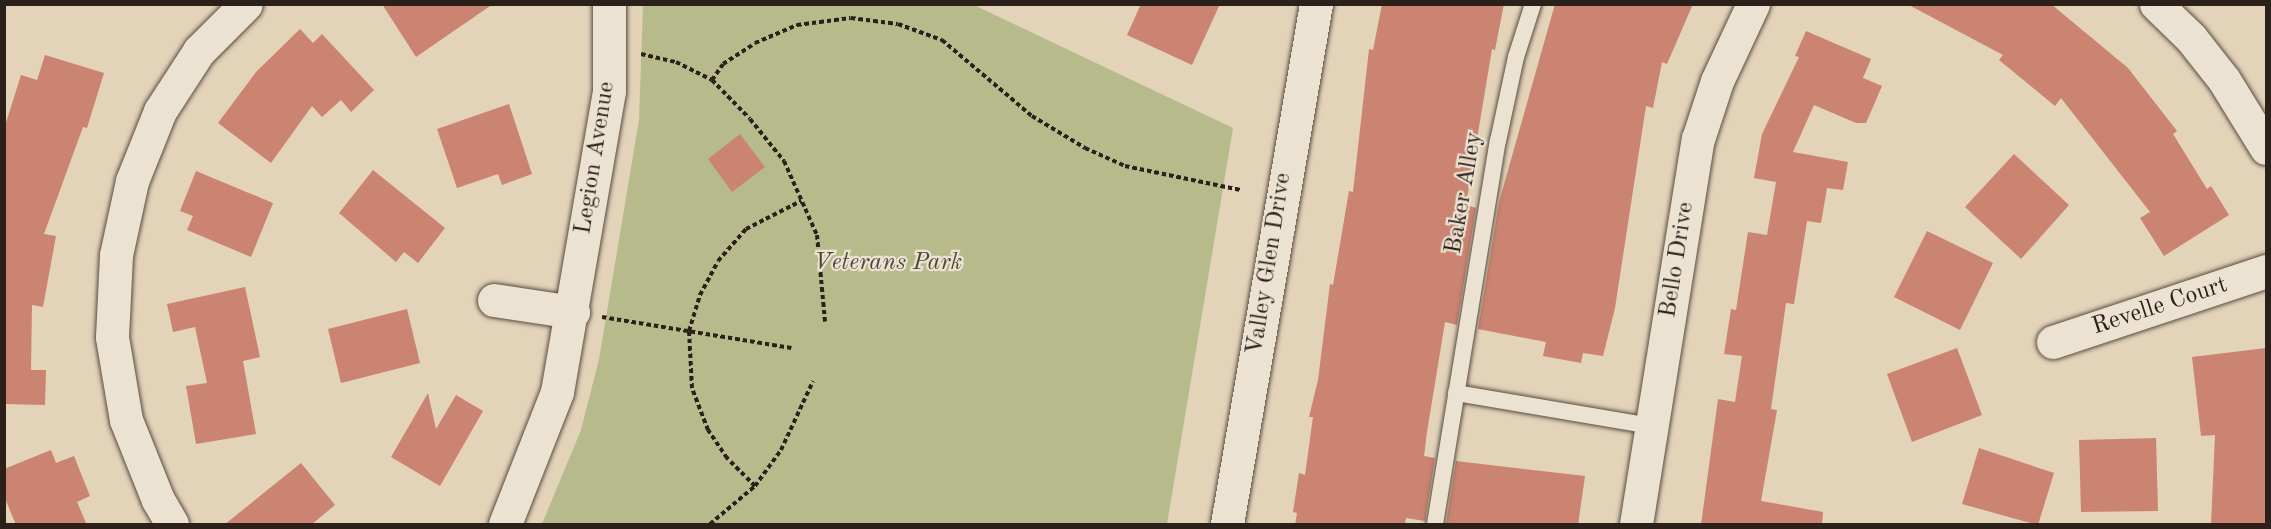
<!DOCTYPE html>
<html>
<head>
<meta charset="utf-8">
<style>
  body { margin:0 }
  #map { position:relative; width:2271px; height:529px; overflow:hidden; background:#e2d3b9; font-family:"Old Standard TT",serif }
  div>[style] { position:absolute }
  .green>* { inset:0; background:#b7bb8c }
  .building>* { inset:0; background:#ca8471 }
  .path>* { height:4px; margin-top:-2px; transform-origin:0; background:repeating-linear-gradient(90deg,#2c201b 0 4.5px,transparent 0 7.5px) }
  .roads { filter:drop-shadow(0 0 2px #5a4d42) drop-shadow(0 0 2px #5a4d42) }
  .service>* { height:16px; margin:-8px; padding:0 8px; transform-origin:8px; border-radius:8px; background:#ece2d2 }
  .minor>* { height:33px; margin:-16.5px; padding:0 16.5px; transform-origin:16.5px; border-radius:16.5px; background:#ece2d2 }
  span { translate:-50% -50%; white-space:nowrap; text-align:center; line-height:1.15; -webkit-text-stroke:4.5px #ece2d2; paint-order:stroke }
  .street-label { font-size:24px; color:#2c201b }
  .park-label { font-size:24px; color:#4f4737; font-style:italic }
  .frame { position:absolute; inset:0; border:6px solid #2c201b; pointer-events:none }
</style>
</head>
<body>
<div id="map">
  <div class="green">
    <div style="clip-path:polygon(643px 5px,974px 5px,1233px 128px,1167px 524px,542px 524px,581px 430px,599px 359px,639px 120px)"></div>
  </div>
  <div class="building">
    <div style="clip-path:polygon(382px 4px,493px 4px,416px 57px)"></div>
    <div style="clip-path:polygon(1141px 4px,1220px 4px,1192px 65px,1127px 35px)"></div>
    <div style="clip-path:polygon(1382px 4px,1504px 4px,1495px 50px,1492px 49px,1466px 205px,1476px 208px,1457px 325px,1445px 322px,1427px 432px,1424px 456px,1435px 458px,1425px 521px,1406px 518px,1405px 525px,1295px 525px,1297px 513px,1293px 512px,1299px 473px,1305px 475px,1313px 417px,1309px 417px,1318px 380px,1330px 284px,1333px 285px,1349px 191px,1353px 192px,1369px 49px,1373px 50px)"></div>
    <div style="clip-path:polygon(1555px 4px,1693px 4px,1667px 64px,1662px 62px,1653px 108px,1646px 106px,1615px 308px,1603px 356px,1583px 353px,1581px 363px,1543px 356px,1546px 342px,1478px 329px,1499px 202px)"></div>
    <div style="clip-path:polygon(1907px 4px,2051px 4px,2128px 68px,2177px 131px,2173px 134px,2207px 189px,2211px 186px,2229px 215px,2164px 256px,2140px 218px,2150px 212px,2061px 98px,2055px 106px,1999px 60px,2003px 55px)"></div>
    <div style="clip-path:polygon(300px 29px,313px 43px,322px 34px,374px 90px,351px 112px,341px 100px,322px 117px,312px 106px,271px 163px,218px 123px,256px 72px)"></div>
    <div style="clip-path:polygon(1806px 31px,1871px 59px,1863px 78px,1882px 86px,1866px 123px,1856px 123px,1814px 105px,1793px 152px,1848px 162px,1843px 190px,1827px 188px,1821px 223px,1807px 221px,1794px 304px,1786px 303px,1771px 409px,1777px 410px,1761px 501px,1823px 512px,1822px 525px,1701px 525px,1718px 399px,1735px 402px,1742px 356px,1724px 354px,1731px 309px,1736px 310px,1748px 232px,1767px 235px,1776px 182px,1754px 178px,1762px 134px,1799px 57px,1795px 56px)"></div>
    <div style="clip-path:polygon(45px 55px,104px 73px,87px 128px,83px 127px,44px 234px,56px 236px,43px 307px,32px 305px,31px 370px,46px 370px,45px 405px,4px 404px,4px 129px,21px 75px,37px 80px)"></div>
    <div style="clip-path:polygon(509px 104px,532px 174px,502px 185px,498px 174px,457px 188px,437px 129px)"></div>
    <div style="clip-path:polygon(740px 134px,765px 167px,732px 192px,708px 159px)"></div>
    <div style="clip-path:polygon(2014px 154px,2069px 205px,2021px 259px,1965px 207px)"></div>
    <div style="clip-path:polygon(373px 170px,445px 228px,418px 263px,404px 252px,396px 262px,339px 213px)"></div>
    <div style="clip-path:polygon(196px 171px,273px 203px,251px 257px,187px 230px,193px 216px,180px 211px)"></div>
    <div style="clip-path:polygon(1927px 231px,1993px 263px,1960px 330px,1894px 297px)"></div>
    <div style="clip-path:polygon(245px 287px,260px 357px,243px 361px,256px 434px,196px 444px,186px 386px,207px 383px,195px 327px,173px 332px,167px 304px)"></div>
    <div style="clip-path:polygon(407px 309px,420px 363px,341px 383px,328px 329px)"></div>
    <div style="clip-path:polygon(1957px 348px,1982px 415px,1912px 442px,1887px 374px)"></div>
    <div style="clip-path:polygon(2266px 348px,2266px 525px,2211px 525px,2215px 435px,2201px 436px,2192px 357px)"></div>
    <div style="clip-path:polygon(428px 393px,436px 429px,456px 395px,483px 411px,440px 486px,391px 457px)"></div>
    <div style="clip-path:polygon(2156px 438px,2158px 511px,2081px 512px,2079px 440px)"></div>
    <div style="clip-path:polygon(1979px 448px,2054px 473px,2038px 525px,1962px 504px)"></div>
    <div style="clip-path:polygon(51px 450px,56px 463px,74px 456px,90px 496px,77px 502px,87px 525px,16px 525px,4px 496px,4px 469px)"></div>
    <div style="clip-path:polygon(1456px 461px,1585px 476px,1578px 525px,1446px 524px)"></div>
    <div style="clip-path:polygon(301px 463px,335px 505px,311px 525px,224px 525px)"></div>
  </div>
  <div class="path">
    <div style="left:641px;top:54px;width:36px;rotate:13deg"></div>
    <div style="left:676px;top:62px;width:40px;rotate:26.6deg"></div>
    <div style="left:712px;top:80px;width:54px;rotate:45.7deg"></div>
    <div style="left:750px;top:119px;width:54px;rotate:51deg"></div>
    <div style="left:784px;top:161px;width:81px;rotate:66deg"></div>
    <div style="left:817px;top:235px;width:87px;rotate:84.7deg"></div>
    <div style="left:712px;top:80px;width:19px;rotate:-55deg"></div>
    <div style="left:723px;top:64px;width:38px;rotate:-33deg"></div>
    <div style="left:755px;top:43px;width:46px;rotate:-23.2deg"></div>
    <div style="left:797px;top:25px;width:54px;rotate:-7.4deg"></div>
    <div style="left:851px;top:18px;width:47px;rotate:7.3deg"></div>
    <div style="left:898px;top:24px;width:47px;rotate:20deg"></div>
    <div style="left:942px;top:40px;width:118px;rotate:40.2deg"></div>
    <div style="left:1032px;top:116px;width:62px;rotate:31.1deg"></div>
    <div style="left:1085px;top:148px;width:44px;rotate:24.2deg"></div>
    <div style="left:1125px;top:166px;width:118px;rotate:11.7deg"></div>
    <div style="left:602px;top:317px;width:192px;rotate:9.3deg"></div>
    <div style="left:755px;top:486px;width:40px;rotate:-135deg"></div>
    <div style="left:727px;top:458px;width:34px;rotate:-124deg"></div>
    <div style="left:708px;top:430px;width:45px;rotate:-110.9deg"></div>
    <div style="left:692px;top:388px;width:57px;rotate:-93deg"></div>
    <div style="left:689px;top:331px;width:38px;rotate:-73deg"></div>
    <div style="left:700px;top:295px;width:38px;rotate:-62deg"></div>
    <div style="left:718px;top:261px;width:43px;rotate:-48.8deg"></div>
    <div style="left:746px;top:229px;width:62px;rotate:-27deg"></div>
    <div style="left:710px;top:524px;width:59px;rotate:-40.2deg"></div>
    <div style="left:755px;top:486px;width:44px;rotate:-54.2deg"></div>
    <div style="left:781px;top:450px;width:76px;rotate:-65.1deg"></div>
  </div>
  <div class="roads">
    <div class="service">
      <div style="left:1456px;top:393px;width:198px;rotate:9.6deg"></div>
      <div style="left:1435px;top:524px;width:388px;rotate:-80.7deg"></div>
      <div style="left:1498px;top:141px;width:86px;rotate:-77.9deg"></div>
      <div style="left:1516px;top:57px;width:56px;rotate:-72.2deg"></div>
    </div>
    <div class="minor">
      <div style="left:2156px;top:4px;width:49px;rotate:44.2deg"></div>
      <div style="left:2191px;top:38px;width:53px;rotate:51.8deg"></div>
      <div style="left:2224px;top:80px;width:80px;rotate:58.3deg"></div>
      <div style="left:494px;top:300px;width:80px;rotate:8.6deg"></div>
      <div style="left:2053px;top:342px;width:225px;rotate:-18.4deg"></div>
      <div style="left:172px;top:524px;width:28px;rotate:-120deg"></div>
      <div style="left:158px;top:500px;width:86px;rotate:-111.8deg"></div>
      <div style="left:126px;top:420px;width:84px;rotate:-99.6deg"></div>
      <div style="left:112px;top:337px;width:82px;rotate:-87.2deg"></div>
      <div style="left:116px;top:255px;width:76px;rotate:-77.8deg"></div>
      <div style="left:132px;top:181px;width:75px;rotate:-68.2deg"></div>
      <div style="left:160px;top:111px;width:72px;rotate:-57deg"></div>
      <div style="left:199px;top:51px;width:66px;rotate:-45deg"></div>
      <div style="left:505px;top:524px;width:142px;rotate:-68.5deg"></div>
      <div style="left:557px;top:392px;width:305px;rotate:-80.2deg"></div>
      <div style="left:609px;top:91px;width:87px;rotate:-90deg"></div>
      <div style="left:1227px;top:524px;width:528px;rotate:-80.29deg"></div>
      <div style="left:1636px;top:524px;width:390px;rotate:-80.9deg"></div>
      <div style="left:1698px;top:139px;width:61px;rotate:-71.9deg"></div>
      <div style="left:1717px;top:81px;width:85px;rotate:-64.9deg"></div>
    </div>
  </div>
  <div class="street-label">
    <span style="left:596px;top:158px;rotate:-81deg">Legion Avenue</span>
    <span style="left:1465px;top:193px;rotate:-80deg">Baker Alley</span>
    <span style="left:1678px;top:260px;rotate:-81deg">Bello Drive</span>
    <span style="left:1270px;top:264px;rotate:-81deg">Valley Glen Drive</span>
    <span style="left:2160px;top:307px;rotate:-18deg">Revelle Court</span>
  </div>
  <div class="park-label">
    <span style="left:888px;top:264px">Veterans Park</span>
  </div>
  <div class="frame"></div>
</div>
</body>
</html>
